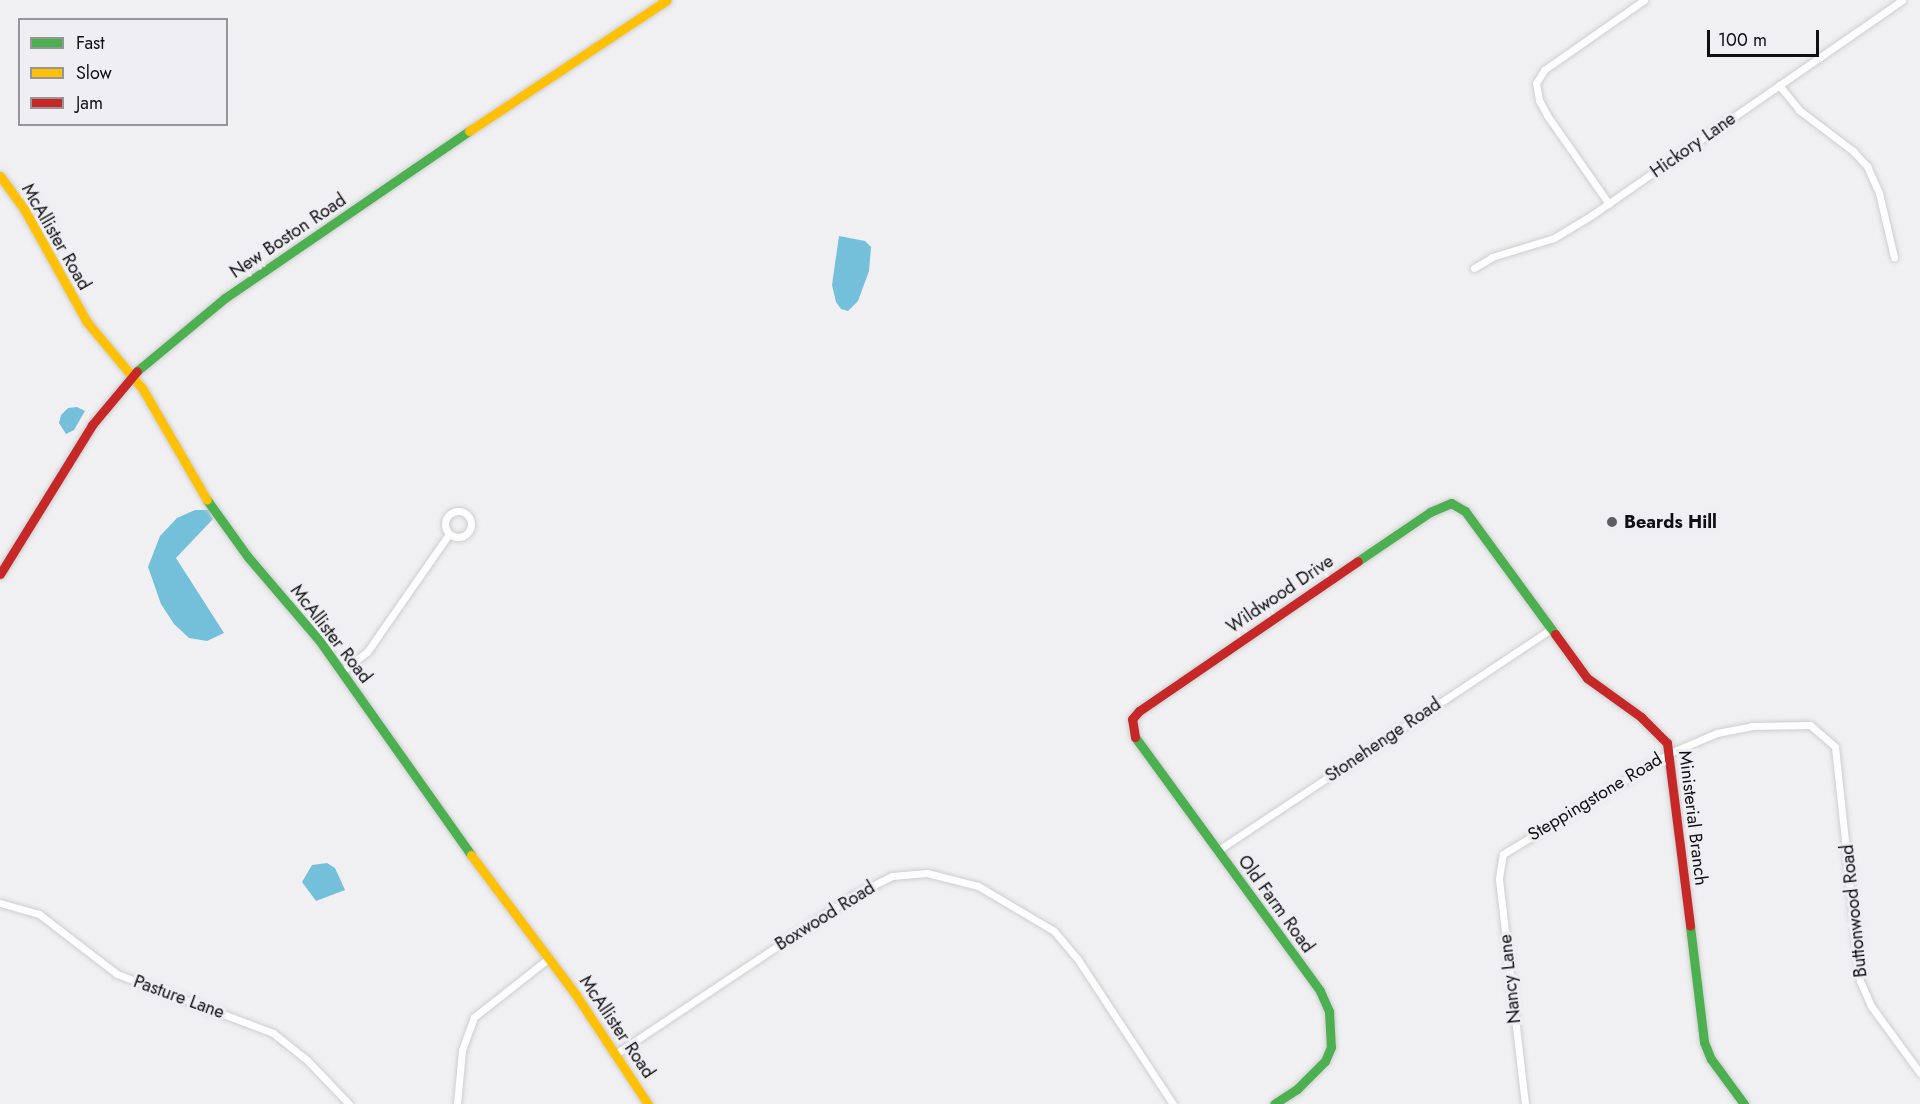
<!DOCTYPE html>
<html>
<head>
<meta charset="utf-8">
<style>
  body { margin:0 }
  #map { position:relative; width:1920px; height:1104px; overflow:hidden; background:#f0f0f2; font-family:Jost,sans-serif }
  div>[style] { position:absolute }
  .water>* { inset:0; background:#74c0da }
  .roads { filter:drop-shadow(0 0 2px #ceced0) drop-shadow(0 0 2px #ceced0) }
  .street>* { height:7px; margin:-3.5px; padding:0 3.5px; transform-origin:3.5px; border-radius:3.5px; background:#fdfdfd }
  .street>.ring { margin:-3.5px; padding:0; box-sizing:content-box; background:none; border:7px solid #fdfdfd; border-radius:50% }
  .fast>* { height:9px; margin:-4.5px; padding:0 4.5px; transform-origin:4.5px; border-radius:4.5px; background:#4caf50 }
  .slow>* { height:9px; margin:-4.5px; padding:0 4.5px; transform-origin:4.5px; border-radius:4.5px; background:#ffc107 }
  .jam>* { height:9px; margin:-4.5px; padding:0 4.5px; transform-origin:4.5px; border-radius:4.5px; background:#c62828 }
  .dots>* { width:16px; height:16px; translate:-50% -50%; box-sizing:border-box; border:3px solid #efeff3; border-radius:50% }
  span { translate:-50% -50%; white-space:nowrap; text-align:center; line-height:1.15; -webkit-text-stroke:6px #efeff3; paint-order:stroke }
  .street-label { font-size:18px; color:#101012 }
  .poi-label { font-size:18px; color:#101012; font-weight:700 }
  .left { translate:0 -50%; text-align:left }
  .legend { position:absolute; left:18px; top:18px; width:210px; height:108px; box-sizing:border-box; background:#efeff3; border:2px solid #969699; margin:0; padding:8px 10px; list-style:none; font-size:18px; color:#101012 }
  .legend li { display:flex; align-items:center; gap:12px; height:30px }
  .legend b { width:30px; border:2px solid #969699 }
  .scale { position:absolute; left:1707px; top:30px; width:112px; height:27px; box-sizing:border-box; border:3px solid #101012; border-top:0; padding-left:8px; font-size:18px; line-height:21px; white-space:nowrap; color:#101012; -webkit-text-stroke:4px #efeff3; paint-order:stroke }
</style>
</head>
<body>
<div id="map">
  <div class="water">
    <div style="clip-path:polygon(839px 236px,865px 241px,871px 247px,869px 271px,858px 301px,848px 311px,841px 309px,836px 302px,832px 285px)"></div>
    <div style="clip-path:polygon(77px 407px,85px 411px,74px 430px,66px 434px,59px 423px,61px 415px,68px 408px)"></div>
    <div style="clip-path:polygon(195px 510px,209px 510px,213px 519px,176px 558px,224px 633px,207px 641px,189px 638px,174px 624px,161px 604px,148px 567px,160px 536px,177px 518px)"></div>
    <div style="clip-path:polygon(327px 863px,335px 868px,345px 890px,316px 901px,302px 882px,312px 865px)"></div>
  </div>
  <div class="roads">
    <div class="street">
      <div style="left:1779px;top:85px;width:32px;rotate:51deg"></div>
      <div style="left:1799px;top:110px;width:68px;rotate:37.2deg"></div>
      <div style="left:1853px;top:151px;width:21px;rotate:47deg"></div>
      <div style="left:1867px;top:166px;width:30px;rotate:66deg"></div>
      <div style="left:1879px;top:193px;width:66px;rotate:76.8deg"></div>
      <div style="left:1609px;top:204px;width:108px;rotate:-124.9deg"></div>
      <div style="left:1547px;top:115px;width:17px;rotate:-118deg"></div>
      <div style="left:1539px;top:100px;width:17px;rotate:-100deg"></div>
      <div style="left:1536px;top:83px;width:15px;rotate:-58deg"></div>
      <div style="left:1544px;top:70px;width:122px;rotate:-35deg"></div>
      <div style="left:1474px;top:268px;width:21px;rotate:-31deg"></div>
      <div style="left:1492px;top:257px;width:65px;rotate:-17deg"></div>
      <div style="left:1554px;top:238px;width:44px;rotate:-31.2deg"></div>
      <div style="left:1592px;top:215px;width:377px;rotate:-34.7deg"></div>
      <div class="ring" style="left:445px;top:511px;width:19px;height:19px"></div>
      <div style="left:341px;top:672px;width:33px;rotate:-38deg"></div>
      <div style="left:367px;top:652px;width:144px;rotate:-55.2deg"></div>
      <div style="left:1217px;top:851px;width:400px;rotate:-33.6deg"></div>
      <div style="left:0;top:903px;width:41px;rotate:15.8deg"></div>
      <div style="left:39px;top:914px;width:98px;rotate:37.6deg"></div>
      <div style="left:117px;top:974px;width:167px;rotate:20.7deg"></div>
      <div style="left:273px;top:1033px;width:43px;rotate:38.5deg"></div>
      <div style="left:307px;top:1060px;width:61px;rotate:46.3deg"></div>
      <div style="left:617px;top:1053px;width:283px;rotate:-33.7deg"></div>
      <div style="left:852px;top:896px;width:45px;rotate:-26.6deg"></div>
      <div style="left:892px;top:876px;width:35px;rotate:-5deg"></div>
      <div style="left:927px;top:873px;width:53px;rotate:14.3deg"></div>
      <div style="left:978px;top:886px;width:88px;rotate:30.6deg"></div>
      <div style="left:1054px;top:931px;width:35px;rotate:50deg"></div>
      <div style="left:1077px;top:958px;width:175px;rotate:56.7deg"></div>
      <div style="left:457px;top:1104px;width:54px;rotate:-84.7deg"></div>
      <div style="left:462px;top:1050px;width:35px;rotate:-70deg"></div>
      <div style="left:474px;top:1017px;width:94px;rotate:-38.1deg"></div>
      <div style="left:1525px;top:1104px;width:227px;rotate:-96.6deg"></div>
      <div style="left:1499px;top:878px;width:24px;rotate:-81deg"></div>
      <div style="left:1503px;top:854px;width:195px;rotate:-31.2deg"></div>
      <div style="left:1670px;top:753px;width:51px;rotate:-23.1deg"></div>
      <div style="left:1717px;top:733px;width:36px;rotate:-11deg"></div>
      <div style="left:1752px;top:726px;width:58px;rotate:-1deg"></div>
      <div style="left:1810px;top:725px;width:33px;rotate:41deg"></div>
      <div style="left:1835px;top:747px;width:235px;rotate:83.9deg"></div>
      <div style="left:1860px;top:981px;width:27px;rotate:66deg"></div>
      <div style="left:1871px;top:1006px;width:83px;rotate:53.8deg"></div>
    </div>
    <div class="fast">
      <div style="left:137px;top:371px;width:114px;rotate:-39.7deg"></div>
      <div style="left:225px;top:298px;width:296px;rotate:-34.4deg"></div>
      <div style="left:207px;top:500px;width:70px;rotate:54.3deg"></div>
      <div style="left:248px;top:557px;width:109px;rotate:49.5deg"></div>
      <div style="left:319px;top:640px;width:263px;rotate:54.7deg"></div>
      <div style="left:1358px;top:561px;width:87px;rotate:-34.2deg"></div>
      <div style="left:1430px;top:512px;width:23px;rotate:-23deg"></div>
      <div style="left:1451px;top:503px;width:16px;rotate:30deg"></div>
      <div style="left:1465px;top:511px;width:152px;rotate:53.8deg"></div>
      <div style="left:1135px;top:737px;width:314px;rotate:53.9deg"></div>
      <div style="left:1320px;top:991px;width:22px;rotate:66deg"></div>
      <div style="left:1329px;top:1011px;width:36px;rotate:87deg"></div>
      <div style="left:1331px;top:1047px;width:15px;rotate:113deg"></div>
      <div style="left:1325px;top:1061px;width:40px;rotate:135deg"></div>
      <div style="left:1297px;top:1089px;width:27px;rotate:147deg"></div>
      <div style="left:1690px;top:926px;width:117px;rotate:83.1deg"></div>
      <div style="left:1704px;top:1042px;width:18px;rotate:68deg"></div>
      <div style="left:1711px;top:1059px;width:56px;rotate:53.7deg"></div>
    </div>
    <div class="slow">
      <div style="left:469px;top:131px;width:237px;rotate:-33.5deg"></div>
      <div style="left:0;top:176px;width:41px;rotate:54deg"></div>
      <div style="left:24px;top:209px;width:129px;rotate:60.9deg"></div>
      <div style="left:87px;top:322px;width:86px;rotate:50.2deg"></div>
      <div style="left:142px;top:388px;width:129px;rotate:59.9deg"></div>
      <div style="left:471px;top:855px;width:175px;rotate:53.1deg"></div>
      <div style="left:576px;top:995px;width:131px;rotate:56.6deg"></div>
    </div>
    <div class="jam">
      <div style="left:0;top:574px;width:175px;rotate:-58.3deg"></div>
      <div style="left:92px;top:425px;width:70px;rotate:-50.2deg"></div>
      <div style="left:1555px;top:634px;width:54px;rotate:54deg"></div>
      <div style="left:1587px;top:678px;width:67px;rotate:35.8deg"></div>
      <div style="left:1641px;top:717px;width:37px;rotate:45deg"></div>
      <div style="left:1667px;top:743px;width:184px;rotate:82.8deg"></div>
      <div style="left:1135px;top:737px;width:18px;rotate:-99deg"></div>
      <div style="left:1132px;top:719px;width:11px;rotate:-49deg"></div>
      <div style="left:1139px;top:711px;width:265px;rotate:-34.4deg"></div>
    </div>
  </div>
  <div class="dots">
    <div style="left:1612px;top:522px;background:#5e5e60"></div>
  </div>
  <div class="street-label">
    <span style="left:1693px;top:145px;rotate:-35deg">Hickory Lane</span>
    <span style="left:288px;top:236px;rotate:-34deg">New Boston Road</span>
    <span style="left:56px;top:237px;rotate:60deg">McAllister Road</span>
    <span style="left:1280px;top:594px;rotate:-34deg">Wildwood Drive</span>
    <span style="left:331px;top:634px;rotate:52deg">McAllister Road</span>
    <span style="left:1383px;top:740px;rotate:-34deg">Stonehenge Road</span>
    <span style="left:1595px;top:797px;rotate:-31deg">Steppingstone Road</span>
    <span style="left:1693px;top:818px;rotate:83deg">Ministerial Branch</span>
    <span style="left:1276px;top:904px;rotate:54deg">Old Farm Road</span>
    <span style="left:1854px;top:911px;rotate:-96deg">Buttonwood Road</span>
    <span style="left:825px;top:916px;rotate:-32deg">Boxwood Road</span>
    <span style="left:1510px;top:979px;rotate:-96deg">Nancy Lane</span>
    <span style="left:179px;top:997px;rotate:20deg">Pasture Lane</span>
    <span style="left:617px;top:1027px;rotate:56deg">McAllister Road</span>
  </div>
  <div class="poi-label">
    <span class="left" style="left:1624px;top:522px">Beards Hill</span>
  </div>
  <ul class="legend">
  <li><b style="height:8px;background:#4caf50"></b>Fast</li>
  <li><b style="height:8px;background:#ffc107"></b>Slow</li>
  <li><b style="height:8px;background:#c62828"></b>Jam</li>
  </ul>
  <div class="scale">100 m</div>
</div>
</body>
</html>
